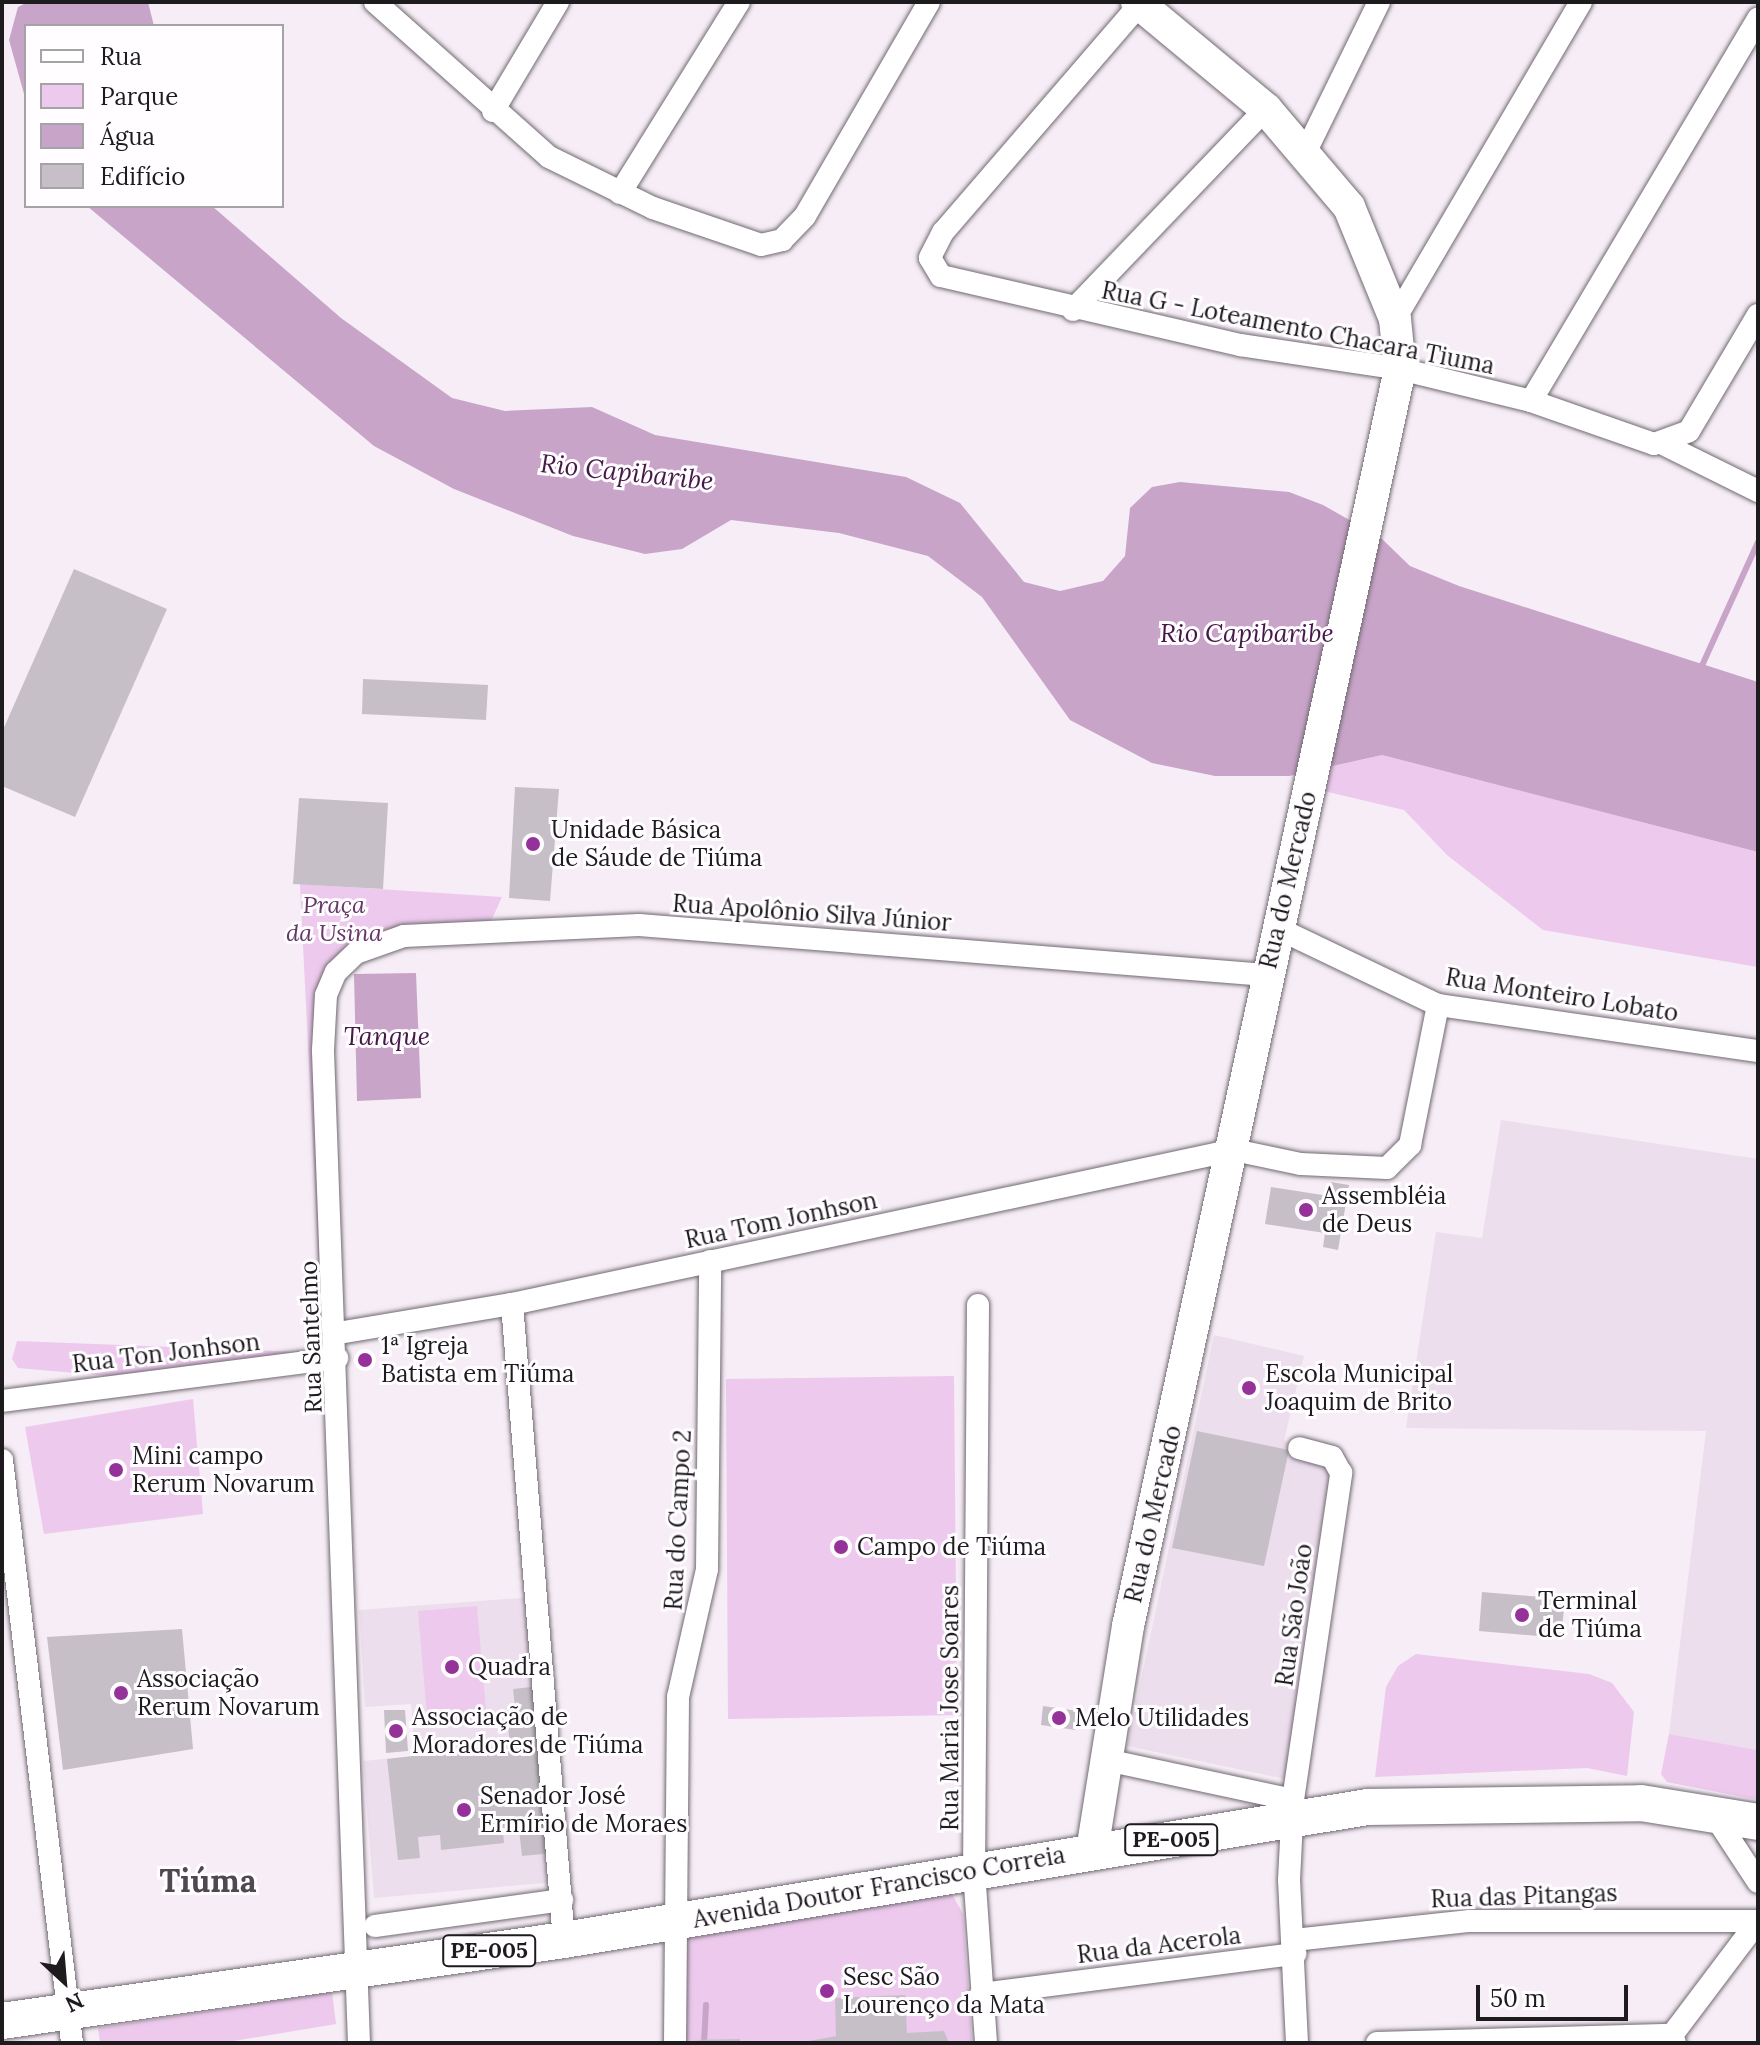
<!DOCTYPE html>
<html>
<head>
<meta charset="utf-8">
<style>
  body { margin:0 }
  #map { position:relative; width:1760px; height:2045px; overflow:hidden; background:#f6edf6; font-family:Lora,serif }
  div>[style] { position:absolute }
  .built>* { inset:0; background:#eddeed }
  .green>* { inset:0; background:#ecc9ed }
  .water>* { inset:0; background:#c8a4c9 }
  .stream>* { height:6px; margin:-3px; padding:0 3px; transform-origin:3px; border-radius:3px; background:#c8a4c9 }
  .building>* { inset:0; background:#c7bfc7 }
  .roads { filter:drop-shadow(0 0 2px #716a71) drop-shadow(0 0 2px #716a71) }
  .minor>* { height:22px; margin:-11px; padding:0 11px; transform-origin:11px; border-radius:11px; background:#fff }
  .secondary>* { height:32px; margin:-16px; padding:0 16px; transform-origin:16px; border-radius:16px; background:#fff }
  .primary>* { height:36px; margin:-18px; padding:0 18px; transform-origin:18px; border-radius:18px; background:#fff }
  .dots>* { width:22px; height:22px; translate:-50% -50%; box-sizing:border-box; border:4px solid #fffdff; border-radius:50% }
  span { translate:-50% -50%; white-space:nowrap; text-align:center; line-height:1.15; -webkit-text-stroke:6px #fffdff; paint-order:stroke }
  .shield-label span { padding:2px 6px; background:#fffdff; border:2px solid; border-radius:6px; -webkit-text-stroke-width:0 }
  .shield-label { font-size:22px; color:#1d1b1d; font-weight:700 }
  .street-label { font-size:24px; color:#1d1b1d }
  .poi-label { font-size:24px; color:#1d1b1d }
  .left { translate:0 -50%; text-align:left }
  .park-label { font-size:24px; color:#653766; font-style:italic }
  .water-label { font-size:26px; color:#451947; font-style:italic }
  .district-label { font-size:32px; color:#4f484f; font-weight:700 }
  .frame { position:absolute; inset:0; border:4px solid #1d1b1d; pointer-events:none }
  .legend { position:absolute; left:24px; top:24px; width:260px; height:184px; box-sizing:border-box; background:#fffdff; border:2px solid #a5a3a5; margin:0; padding:10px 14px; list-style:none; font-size:24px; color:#1d1b1d }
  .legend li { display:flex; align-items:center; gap:16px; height:40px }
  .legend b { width:40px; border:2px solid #a5a3a5 }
  .north { position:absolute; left:24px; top:1941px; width:80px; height:80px; -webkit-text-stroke:6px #fffdff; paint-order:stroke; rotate:154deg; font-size:22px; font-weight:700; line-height:32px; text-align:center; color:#1d1b1d }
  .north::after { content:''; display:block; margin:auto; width:28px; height:36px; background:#1d1b1d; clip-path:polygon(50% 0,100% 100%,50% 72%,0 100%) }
  .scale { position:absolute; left:1476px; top:1985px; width:152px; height:36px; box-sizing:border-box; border:4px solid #1d1b1d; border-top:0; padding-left:10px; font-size:24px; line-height:28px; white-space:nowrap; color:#1d1b1d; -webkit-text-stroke:6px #fffdff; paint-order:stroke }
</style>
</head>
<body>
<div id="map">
  <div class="built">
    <div style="clip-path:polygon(1501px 1120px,1758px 1159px,1758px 1750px,1669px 1734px,1706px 1431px,1406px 1428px,1436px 1232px,1482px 1238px)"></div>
    <div style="clip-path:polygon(1214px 1335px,1304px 1356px,1284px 1441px,1346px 1456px,1285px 1779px,1127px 1746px)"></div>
    <div style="clip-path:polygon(535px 1597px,557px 1882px,374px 1898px,363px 1761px,415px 1756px,411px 1704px,365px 1707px,359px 1610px)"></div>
  </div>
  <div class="green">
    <div style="clip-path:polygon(1382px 755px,1758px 852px,1758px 967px,1543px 930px,1447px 855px,1404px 810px,1324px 791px,1326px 768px)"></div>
    <div style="clip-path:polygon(300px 884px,502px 897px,492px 919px,477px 925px,330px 963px,314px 1000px,322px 1328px)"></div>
    <div style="clip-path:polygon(17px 1341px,298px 1352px,121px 1377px,18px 1368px,12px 1359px)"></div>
    <div style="clip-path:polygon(954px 1376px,957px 1715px,728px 1719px,726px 1379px)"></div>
    <div style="clip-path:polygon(193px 1399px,203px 1514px,44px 1534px,25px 1427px)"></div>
    <div style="clip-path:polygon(477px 1606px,487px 1722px,428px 1727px,418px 1611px)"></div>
    <div style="clip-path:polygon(1416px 1654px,1589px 1674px,1612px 1683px,1634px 1712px,1627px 1776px,1587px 1768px,1375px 1777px,1386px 1687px,1398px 1666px)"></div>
    <div style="clip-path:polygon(1669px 1734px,1758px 1750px,1758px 1800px,1667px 1782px,1661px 1774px)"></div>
    <div style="clip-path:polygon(952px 1894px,963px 1914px,972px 2043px,686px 2043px,684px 1939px)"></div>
    <div style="clip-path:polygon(332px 1992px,336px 2024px,222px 2043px,100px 2043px,98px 2028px)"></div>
  </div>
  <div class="water">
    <div style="clip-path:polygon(28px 2px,148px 2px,154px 26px,26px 26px,26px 101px,9px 40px,18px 7px)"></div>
    <div style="clip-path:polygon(87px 206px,212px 206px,341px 318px,452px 398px,505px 411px,592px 407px,655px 435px,906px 477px,960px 503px,1024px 582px,1060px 591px,1103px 581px,1125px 556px,1130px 508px,1152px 487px,1180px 482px,1289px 492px,1323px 505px,1381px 538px,1410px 566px,1459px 586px,1758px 682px,1758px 852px,1382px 755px,1289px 776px,1215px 776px,1152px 763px,1070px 720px,982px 597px,928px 556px,839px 533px,731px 520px,682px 549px,645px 554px,573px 536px,454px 489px,374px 446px)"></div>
    <div style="clip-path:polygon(416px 973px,421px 1098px,357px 1101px,354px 974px)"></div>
  </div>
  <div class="stream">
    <div style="left:1700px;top:670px;width:141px;rotate:-65.6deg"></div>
    <div style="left:704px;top:2043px;width:38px;rotate:-87deg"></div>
  </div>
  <div class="building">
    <div style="clip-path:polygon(74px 569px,167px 609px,75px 817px,2px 786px,2px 732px)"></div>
    <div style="clip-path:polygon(363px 679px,488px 685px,486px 720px,362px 714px)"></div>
    <div style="clip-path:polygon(515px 787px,559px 789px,550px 901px,509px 898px)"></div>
    <div style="clip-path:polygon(299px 798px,388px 803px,383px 889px,293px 884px)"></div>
    <div style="clip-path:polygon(1331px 1182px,1349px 1185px,1338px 1250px,1323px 1247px,1325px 1233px,1265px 1224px,1271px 1187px,1329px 1196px)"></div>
    <div style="clip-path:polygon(1197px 1431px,1289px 1450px,1264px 1566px,1172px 1548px)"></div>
    <div style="clip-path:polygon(1482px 1592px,1565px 1599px,1561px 1638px,1479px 1631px)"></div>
    <div style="clip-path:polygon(182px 1629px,193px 1749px,63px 1770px,47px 1637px)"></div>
    <div style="clip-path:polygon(541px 1686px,555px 1853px,522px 1856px,519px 1830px,503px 1832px,504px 1843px,441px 1850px,440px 1835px,418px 1837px,420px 1858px,398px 1860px,387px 1759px,510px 1745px,506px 1708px,515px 1707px,513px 1689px)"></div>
    <div style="clip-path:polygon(1043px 1706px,1078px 1711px,1075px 1730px,1041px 1725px)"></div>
    <div style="clip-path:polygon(384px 1710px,405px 1710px,408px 1751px,386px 1753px)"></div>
    <div style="clip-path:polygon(905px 1995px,907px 2033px,944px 2031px,949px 2043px,798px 2043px,836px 2036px,835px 1998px)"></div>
    <div style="clip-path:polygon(740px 2039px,740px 2043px,691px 2040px)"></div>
  </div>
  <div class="roads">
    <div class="minor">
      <div style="left:375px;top:2px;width:233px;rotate:41.7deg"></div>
      <div style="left:549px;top:157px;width:116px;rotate:26.1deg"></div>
      <div style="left:653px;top:208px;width:114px;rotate:18.9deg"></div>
      <div style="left:761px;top:245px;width:22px;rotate:-13deg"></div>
      <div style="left:782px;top:240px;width:33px;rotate:-46deg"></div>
      <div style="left:805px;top:216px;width:247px;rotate:-59.9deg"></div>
      <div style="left:1140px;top:4px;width:301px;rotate:130.8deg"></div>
      <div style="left:943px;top:232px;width:29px;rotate:117deg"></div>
      <div style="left:930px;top:258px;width:21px;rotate:59deg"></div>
      <div style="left:941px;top:276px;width:307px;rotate:13deg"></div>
      <div style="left:1240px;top:345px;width:162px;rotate:8.5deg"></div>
      <div style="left:1400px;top:369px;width:135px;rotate:13.7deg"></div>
      <div style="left:1531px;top:401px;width:130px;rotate:19.3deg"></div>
      <div style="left:1654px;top:444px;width:37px;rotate:-20deg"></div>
      <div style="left:1689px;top:431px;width:135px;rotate:-59.3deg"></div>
      <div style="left:493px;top:111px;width:127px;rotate:-59.2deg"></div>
      <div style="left:1306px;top:151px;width:166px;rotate:-63.9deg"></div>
      <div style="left:620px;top:193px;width:225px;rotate:-58.1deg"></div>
      <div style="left:1073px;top:310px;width:279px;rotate:-46.2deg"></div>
      <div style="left:1395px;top:319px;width:368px;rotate:-59.6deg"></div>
      <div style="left:1531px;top:401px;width:445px;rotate:-59.3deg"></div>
      <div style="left:1665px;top:445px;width:104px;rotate:26.3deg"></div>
      <div style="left:1277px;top:928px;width:178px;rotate:25.6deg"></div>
      <div style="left:1438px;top:1005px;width:323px;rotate:8.2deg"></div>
      <div style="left:512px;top:1304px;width:638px;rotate:85.33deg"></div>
      <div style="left:978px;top:1305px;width:566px;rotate:90.4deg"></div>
      <div style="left:974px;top:1871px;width:172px;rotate:86deg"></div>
      <div style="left:338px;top:1333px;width:176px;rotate:-9.5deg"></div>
      <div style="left:512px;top:1304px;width:738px;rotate:-12.04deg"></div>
      <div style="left:1234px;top:1150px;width:68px;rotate:11.8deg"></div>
      <div style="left:1301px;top:1164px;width:86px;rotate:2.7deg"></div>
      <div style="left:1387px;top:1168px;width:33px;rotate:-45deg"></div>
      <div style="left:1410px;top:1145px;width:143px;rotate:-78.7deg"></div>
      <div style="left:2px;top:1401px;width:338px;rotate:-7.3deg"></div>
      <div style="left:2px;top:1460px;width:587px;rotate:83.15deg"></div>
      <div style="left:1102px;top:1759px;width:195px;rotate:12.1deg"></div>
      <div style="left:1714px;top:1815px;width:80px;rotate:56.7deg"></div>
      <div style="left:375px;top:1926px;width:189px;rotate:-7.9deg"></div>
      <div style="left:1294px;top:1940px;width:177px;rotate:-6.2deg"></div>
      <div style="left:1470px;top:1921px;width:287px"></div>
      <div style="left:981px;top:1994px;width:317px;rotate:-7.3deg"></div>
      <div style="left:359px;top:2043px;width:994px;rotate:-92.08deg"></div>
      <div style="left:323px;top:1050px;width:55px;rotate:-86.9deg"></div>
      <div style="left:326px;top:995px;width:25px;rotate:-67deg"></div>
      <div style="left:336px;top:972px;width:28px;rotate:-44deg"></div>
      <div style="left:356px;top:953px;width:51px;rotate:-19.5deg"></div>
      <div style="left:404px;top:936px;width:235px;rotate:-2.7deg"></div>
      <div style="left:639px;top:925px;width:629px;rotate:4.56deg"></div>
      <div style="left:675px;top:2043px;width:346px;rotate:-89.5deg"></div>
      <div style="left:678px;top:1697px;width:131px;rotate:-77.2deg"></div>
      <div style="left:707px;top:1569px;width:308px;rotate:-89.4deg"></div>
      <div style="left:1297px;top:2043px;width:163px;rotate:-92.8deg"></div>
      <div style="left:1289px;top:1880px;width:80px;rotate:-87.1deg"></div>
      <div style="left:1293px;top:1800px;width:331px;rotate:-81.6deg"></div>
      <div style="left:1341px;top:1473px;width:18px;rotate:-119deg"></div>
      <div style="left:1332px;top:1457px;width:34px;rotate:-165deg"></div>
      <div style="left:1377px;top:2043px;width:295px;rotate:-1.6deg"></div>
      <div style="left:1675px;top:2043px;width:9px;rotate:-111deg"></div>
      <div style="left:1672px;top:2035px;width:143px;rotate:-53deg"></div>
    </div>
    <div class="secondary">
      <div style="left:1092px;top:1851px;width:228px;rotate:-80.9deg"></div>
      <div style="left:1128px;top:1626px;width:1286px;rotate:-77.79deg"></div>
      <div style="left:1400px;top:369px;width:50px;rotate:-95.7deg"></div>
      <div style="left:1395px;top:319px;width:121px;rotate:-112.3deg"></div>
      <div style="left:1349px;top:207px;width:128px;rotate:-130.3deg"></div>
      <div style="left:1266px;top:109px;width:168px;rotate:-140.3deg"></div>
    </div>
    <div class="primary">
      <div style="left:2px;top:2021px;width:568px;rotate:-8.2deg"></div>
      <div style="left:564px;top:1940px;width:814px;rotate:-9.4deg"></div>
      <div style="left:1367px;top:1807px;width:274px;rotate:-0.8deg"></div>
      <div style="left:1641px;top:1803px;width:119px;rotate:9.2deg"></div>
    </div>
  </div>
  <div class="dots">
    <div style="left:533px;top:844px;background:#943299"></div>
    <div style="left:1306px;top:1210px;background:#943299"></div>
    <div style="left:365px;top:1360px;background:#943299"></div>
    <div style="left:1249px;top:1388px;background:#943299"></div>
    <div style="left:116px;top:1470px;background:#943299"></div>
    <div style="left:841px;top:1547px;background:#943299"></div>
    <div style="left:1522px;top:1615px;background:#943299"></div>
    <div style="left:452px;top:1667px;background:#943299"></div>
    <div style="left:121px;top:1693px;background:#943299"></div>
    <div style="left:1059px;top:1718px;background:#943299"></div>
    <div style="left:396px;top:1731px;background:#943299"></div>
    <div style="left:464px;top:1810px;background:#943299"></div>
    <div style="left:827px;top:1991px;background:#943299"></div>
  </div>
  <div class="shield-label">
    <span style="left:1171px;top:1840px">PE-005</span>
    <span style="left:489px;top:1951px">PE-005</span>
  </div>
  <div class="street-label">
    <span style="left:1298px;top:328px;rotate:11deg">Rua G - Loteamento Chacara Tiuma</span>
    <span style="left:1288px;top:880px;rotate:-77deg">Rua do Mercado</span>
    <span style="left:812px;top:913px;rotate:4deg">Rua Apolônio Silva Júnior</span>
    <span style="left:1562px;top:995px;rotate:9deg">Rua Monteiro Lobato</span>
    <span style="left:781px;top:1220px;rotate:-12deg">Rua Tom Jonhson</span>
    <span style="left:311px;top:1337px;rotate:-92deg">Rua Santelmo</span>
    <span style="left:166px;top:1353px;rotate:-7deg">Rua Ton Jonhson</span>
    <span style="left:1153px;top:1514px;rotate:-77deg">Rua do Mercado</span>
    <span style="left:678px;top:1520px;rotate:-87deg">Rua do Campo 2</span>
    <span style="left:1294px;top:1615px;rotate:-82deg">Rua São João</span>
    <span style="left:950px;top:1708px;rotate:-90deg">Rua Maria Jose Soares</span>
    <span style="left:879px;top:1887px;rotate:-10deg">Avenida Doutor Francisco Correia</span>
    <span style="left:1524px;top:1896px;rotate:-2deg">Rua das Pitangas</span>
    <span style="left:1159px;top:1945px;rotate:-7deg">Rua da Acerola</span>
  </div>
  <div class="poi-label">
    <span class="left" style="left:551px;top:844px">Unidade Básica<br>de Sáude de Tiúma</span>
    <span class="left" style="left:1322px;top:1210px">Assembléia<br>de Deus</span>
    <span class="left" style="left:381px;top:1360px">1ª Igreja<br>Batista em Tiúma</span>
    <span class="left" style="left:1265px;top:1388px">Escola Municipal<br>Joaquim de Brito</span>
    <span class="left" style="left:132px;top:1470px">Mini campo<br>Rerum Novarum</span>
    <span class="left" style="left:857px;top:1547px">Campo de Tiúma</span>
    <span class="left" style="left:1538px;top:1615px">Terminal<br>de Tiúma</span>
    <span class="left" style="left:468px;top:1667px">Quadra</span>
    <span class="left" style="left:137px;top:1693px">Associação<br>Rerum Novarum</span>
    <span class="left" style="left:412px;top:1731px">Associação de<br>Moradores de Tiúma</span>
    <span class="left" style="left:1075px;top:1718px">Melo Utilidades</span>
    <span class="left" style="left:480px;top:1810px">Senador José<br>Ermírio de Moraes</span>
    <span class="left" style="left:843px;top:1991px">Sesc São<br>Lourenço da Mata</span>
  </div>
  <div class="park-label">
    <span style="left:334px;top:919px">Praça<br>da Usina</span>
  </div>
  <div class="water-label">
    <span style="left:627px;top:472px;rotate:6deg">Rio Capibaribe</span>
    <span style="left:1247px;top:633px">Rio Capibaribe</span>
    <span style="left:387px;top:1036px">Tanque</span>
  </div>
  <div class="district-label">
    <span style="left:208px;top:1881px">Tiúma</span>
  </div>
  <div class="frame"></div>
  <ul class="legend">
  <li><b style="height:10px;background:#fff"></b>Rua</li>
  <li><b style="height:22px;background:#ecc9ed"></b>Parque</li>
  <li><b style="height:22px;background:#c8a4c9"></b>Água</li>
  <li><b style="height:22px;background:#c7bfc7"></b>Edifício</li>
  </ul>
  <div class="north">N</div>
  <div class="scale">50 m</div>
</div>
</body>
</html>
